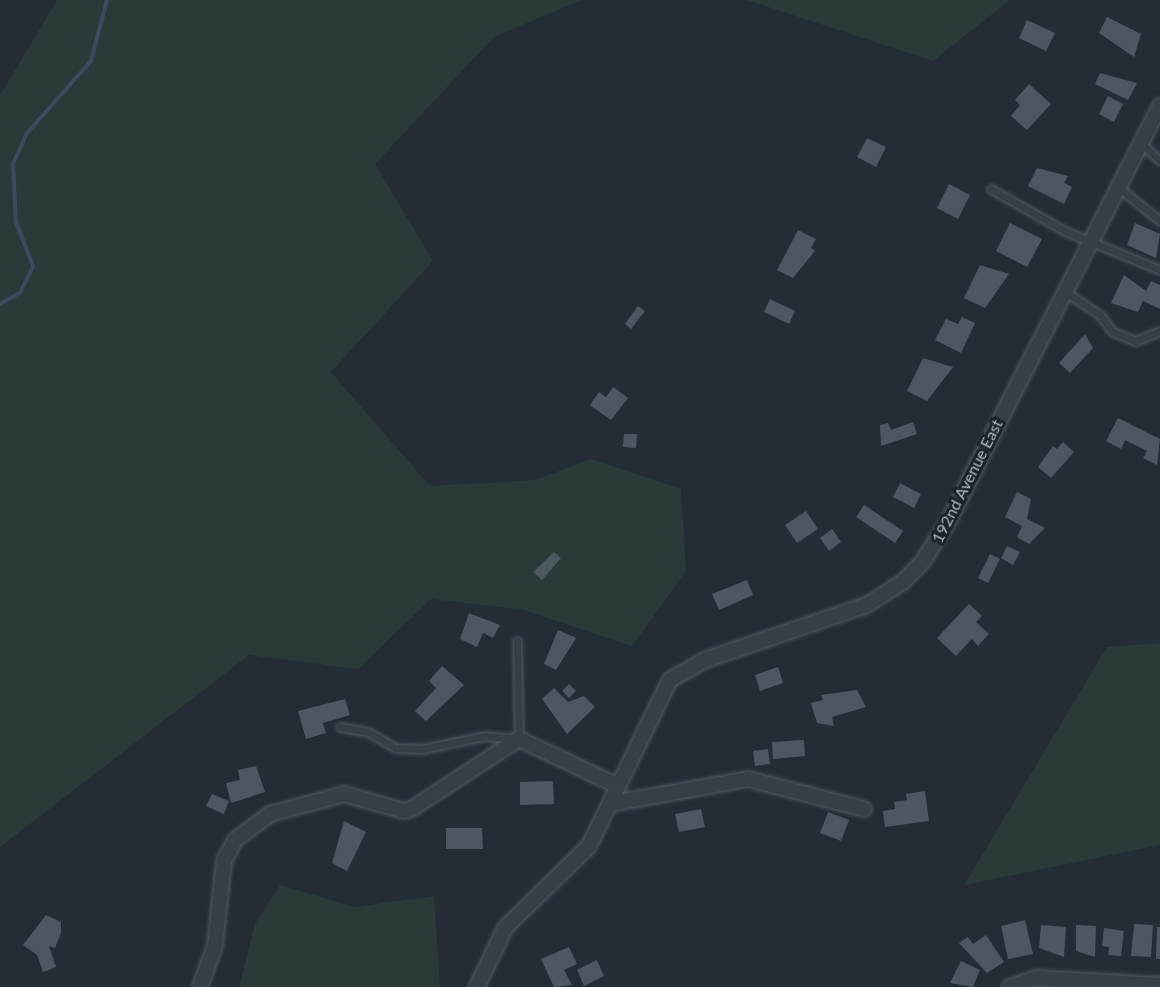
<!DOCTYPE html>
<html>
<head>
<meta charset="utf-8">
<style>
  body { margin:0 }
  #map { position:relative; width:1160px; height:987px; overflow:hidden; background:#242c36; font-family:Lato,sans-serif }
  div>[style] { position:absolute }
  .green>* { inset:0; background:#293a39 }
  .stream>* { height:4px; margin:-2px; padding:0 2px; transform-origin:2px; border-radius:2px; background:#3b4b5d }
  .building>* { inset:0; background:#4d5761 }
  .roads { filter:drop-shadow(0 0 2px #525962) drop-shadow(0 0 2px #525962) }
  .service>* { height:7px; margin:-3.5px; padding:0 3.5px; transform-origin:3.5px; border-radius:3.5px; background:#373e47 }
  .minor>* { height:14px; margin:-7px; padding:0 7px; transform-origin:7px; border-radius:7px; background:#373e47 }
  span { translate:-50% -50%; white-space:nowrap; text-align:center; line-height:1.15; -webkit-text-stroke:6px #1d232c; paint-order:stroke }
  .street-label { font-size:16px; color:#b2b9c3 }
</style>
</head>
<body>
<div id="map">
  <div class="green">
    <div style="clip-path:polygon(57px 0,582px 0,494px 37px,375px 164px,433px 261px,331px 372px,430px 486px,535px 480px,591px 459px,681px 489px,686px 571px,632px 646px,524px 610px,431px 599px,358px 669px,249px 655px,0 847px,0 95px)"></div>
    <div style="clip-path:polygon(747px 0,1010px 0,933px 61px)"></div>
    <div style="clip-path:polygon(1160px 643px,1160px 845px,964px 885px,1107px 647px)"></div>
    <div style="clip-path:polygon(280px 885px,354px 907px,434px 896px,440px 987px,239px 987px,255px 924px)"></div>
  </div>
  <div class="stream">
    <div style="left:0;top:304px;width:23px;rotate:-29deg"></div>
    <div style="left:20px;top:293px;width:30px;rotate:-64deg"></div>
    <div style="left:33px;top:266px;width:47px;rotate:-111.1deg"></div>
    <div style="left:16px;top:222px;width:58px;rotate:-93deg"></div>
    <div style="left:13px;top:164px;width:34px;rotate:-66deg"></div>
    <div style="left:27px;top:133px;width:96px;rotate:-48.4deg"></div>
    <div style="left:91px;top:61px;width:63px;rotate:-75.3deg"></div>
  </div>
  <div class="building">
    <div style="clip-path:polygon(1107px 17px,1141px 34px,1134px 57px,1099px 33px)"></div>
    <div style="clip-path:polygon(1027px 20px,1055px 33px,1046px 51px,1019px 38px)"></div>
    <div style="clip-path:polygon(1100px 73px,1137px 83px,1128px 100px,1095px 84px)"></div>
    <div style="clip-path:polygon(1029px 84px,1051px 104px,1027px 130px,1011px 116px,1020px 105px,1015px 100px)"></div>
    <div style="clip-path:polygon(1108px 96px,1123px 104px,1114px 122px,1099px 114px)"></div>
    <div style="clip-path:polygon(867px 138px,886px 147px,876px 167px,857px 157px)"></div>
    <div style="clip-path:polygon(1037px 168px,1068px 176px,1064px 183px,1072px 187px,1064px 204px,1028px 186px)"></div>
    <div style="clip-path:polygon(949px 184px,970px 195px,958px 219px,937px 208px)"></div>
    <div style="clip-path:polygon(1010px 223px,1042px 239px,1027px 267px,996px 251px)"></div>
    <div style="clip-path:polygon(1135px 223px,1160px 234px,1156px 258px,1127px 245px)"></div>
    <div style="clip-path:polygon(798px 230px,816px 239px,811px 248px,815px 251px,793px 278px,777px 270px)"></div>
    <div style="clip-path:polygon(980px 265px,1009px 274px,985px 308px,964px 298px)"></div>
    <div style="clip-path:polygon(1124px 275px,1146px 291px,1151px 281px,1160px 285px,1160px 309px,1143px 301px,1138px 312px,1111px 303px)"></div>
    <div style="clip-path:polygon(770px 299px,795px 311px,789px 324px,764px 312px)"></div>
    <div style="clip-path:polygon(638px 306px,645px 311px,631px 329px,625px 324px)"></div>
    <div style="clip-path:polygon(962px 317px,975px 323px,961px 353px,935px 340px,946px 319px,958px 324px)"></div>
    <div style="clip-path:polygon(1085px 334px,1093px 348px,1070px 373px,1059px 363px)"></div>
    <div style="clip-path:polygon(923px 358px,953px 367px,927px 401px,907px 391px)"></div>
    <div style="clip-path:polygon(613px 387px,628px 398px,611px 420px,590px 405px,599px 392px,606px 397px)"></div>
    <div style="clip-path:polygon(1118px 418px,1160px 439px,1157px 465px,1143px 458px,1147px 451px,1125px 440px,1121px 449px,1106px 441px)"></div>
    <div style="clip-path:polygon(913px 422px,917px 434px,881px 446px,880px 425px,888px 423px,891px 430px)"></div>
    <div style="clip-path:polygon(624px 434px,637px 434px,636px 448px,623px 447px)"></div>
    <div style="clip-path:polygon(1063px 442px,1074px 452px,1051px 478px,1038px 467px,1053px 446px,1057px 449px)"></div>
    <div style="clip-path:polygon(900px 483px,921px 494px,914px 508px,893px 497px)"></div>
    <div style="clip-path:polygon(1017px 492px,1031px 499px,1027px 519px,1045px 528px,1029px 544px,1017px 537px,1022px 526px,1005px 517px)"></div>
    <div style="clip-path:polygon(864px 505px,903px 531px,895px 543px,856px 517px)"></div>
    <div style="clip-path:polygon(806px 511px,818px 529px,797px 543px,785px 525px)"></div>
    <div style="clip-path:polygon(832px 529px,841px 542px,829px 551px,820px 538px)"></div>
    <div style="clip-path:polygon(1007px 546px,1020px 552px,1013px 565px,1001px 558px)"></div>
    <div style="clip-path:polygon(554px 552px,561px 558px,542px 580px,533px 572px)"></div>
    <div style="clip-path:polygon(990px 554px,1000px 559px,988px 583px,978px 578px)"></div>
    <div style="clip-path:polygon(747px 580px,753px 595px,719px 610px,712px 594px)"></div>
    <div style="clip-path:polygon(969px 604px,982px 616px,976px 622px,989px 634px,978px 646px,972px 639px,956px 656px,937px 638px)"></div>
    <div style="clip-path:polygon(469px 613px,500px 625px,493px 638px,483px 633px,477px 647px,460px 639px)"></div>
    <div style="clip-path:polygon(558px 630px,576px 638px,556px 670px,544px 664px)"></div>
    <div style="clip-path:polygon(442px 666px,464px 685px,426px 721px,415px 711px,436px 688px,429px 681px)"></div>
    <div style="clip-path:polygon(778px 667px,783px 683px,760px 691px,755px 675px)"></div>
    <div style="clip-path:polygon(569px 684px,576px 691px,569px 698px,562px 691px)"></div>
    <div style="clip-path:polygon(554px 688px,568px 702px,584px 696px,595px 707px,567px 734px,542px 699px)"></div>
    <div style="clip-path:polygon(857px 690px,866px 707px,832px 717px,834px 726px,817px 723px,811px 703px,823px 700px,821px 695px)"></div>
    <div style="clip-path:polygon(345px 699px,350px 715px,323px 723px,326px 733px,306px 739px,298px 711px)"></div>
    <div style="clip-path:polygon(804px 740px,805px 756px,773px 759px,772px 742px)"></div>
    <div style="clip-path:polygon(768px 749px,770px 764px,755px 766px,753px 751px)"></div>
    <div style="clip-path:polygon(256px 766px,265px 792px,231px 803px,226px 783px,240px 780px,238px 770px)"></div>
    <div style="clip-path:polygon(553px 781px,554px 804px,520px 805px,520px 782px)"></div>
    <div style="clip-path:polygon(925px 791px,929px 821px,885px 827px,883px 811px,895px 809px,894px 802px,907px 800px,906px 794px)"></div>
    <div style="clip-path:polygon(212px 794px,229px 801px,224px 814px,206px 806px)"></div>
    <div style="clip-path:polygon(701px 809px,705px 827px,679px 832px,675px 814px)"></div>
    <div style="clip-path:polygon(828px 812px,849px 820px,841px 841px,820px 833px)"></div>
    <div style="clip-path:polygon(344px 821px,366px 832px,347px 871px,332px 863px)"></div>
    <div style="clip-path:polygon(446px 828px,482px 828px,483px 849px,446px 849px)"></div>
    <div style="clip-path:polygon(46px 915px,61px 922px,61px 933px,55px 948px,49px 946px,56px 967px,43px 972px,37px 955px,23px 945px)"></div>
    <div style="clip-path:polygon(1025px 920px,1033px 954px,1008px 959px,1001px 926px)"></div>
    <div style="clip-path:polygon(1134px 924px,1153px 925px,1151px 957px,1131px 956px)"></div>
    <div style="clip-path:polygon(1041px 925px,1066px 927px,1064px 957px,1039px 948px)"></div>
    <div style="clip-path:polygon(1076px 925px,1096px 926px,1095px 957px,1076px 951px)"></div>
    <div style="clip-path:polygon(1157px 927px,1160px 927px,1160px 959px,1156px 959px)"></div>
    <div style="clip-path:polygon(1104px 928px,1124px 931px,1121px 956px,1108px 955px,1109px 947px,1102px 946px)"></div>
    <div style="clip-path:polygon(986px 935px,1004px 962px,987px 973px,959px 943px,968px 937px,973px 944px)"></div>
    <div style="clip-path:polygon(569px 947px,577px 964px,564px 970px,572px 985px,554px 987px,541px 959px)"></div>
    <div style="clip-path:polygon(597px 960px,604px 976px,584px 986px,577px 970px)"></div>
    <div style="clip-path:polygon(961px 961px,980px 970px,973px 987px,950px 983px)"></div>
  </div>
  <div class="roads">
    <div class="service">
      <div style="left:1141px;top:143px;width:26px;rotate:43deg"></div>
      <div style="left:1118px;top:187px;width:54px;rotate:39deg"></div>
      <div style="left:991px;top:189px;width:85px;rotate:29.6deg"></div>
      <div style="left:1065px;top:231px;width:103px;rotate:22.3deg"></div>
      <div style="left:1064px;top:291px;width:43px;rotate:33.7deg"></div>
      <div style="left:1100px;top:315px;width:21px;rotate:53deg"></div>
      <div style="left:1113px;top:332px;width:24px;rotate:22deg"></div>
      <div style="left:1135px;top:341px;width:27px;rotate:-22deg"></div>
      <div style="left:340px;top:727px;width:28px;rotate:10deg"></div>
      <div style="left:368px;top:732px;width:32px;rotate:30deg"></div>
      <div style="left:396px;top:748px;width:26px;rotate:2deg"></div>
      <div style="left:422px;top:749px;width:63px;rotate:-11.8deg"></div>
      <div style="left:484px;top:736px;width:35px;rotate:5deg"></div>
      <div style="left:519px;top:739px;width:98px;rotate:-91.2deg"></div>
    </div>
    <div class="minor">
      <div style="left:609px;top:804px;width:141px;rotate:-10.2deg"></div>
      <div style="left:748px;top:779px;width:120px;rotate:14.5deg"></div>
      <div style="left:200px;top:987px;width:44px;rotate:-69.9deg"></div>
      <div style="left:215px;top:946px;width:85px;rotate:-84deg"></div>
      <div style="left:224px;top:861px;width:24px;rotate:-62deg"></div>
      <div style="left:235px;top:840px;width:44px;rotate:-36.6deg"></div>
      <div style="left:270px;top:814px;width:77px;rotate:-15.1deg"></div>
      <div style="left:344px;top:794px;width:62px;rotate:15.8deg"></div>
      <div style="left:404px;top:811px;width:9px;rotate:-18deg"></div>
      <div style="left:413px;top:808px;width:126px;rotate:-33.1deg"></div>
      <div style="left:519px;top:739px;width:107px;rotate:25.4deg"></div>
      <div style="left:477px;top:987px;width:65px;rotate:-64.6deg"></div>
      <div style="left:505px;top:928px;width:117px;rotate:-44.3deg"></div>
      <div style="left:589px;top:846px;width:185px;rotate:-64deg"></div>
      <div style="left:670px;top:680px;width:40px;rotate:-29.7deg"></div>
      <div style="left:705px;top:660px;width:171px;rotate:-18.8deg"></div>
      <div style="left:867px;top:605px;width:44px;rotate:-33deg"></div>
      <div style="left:904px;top:581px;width:28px;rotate:-46deg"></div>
      <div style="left:923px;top:561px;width:46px;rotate:-57.3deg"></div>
      <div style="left:948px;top:522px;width:467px;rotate:-63deg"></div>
      <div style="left:1010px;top:987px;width:28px;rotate:-19deg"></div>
      <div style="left:1036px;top:978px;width:124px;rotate:3.2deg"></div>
    </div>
  </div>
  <div class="street-label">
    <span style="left:967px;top:481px;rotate:-63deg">192nd Avenue East</span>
  </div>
</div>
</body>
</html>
